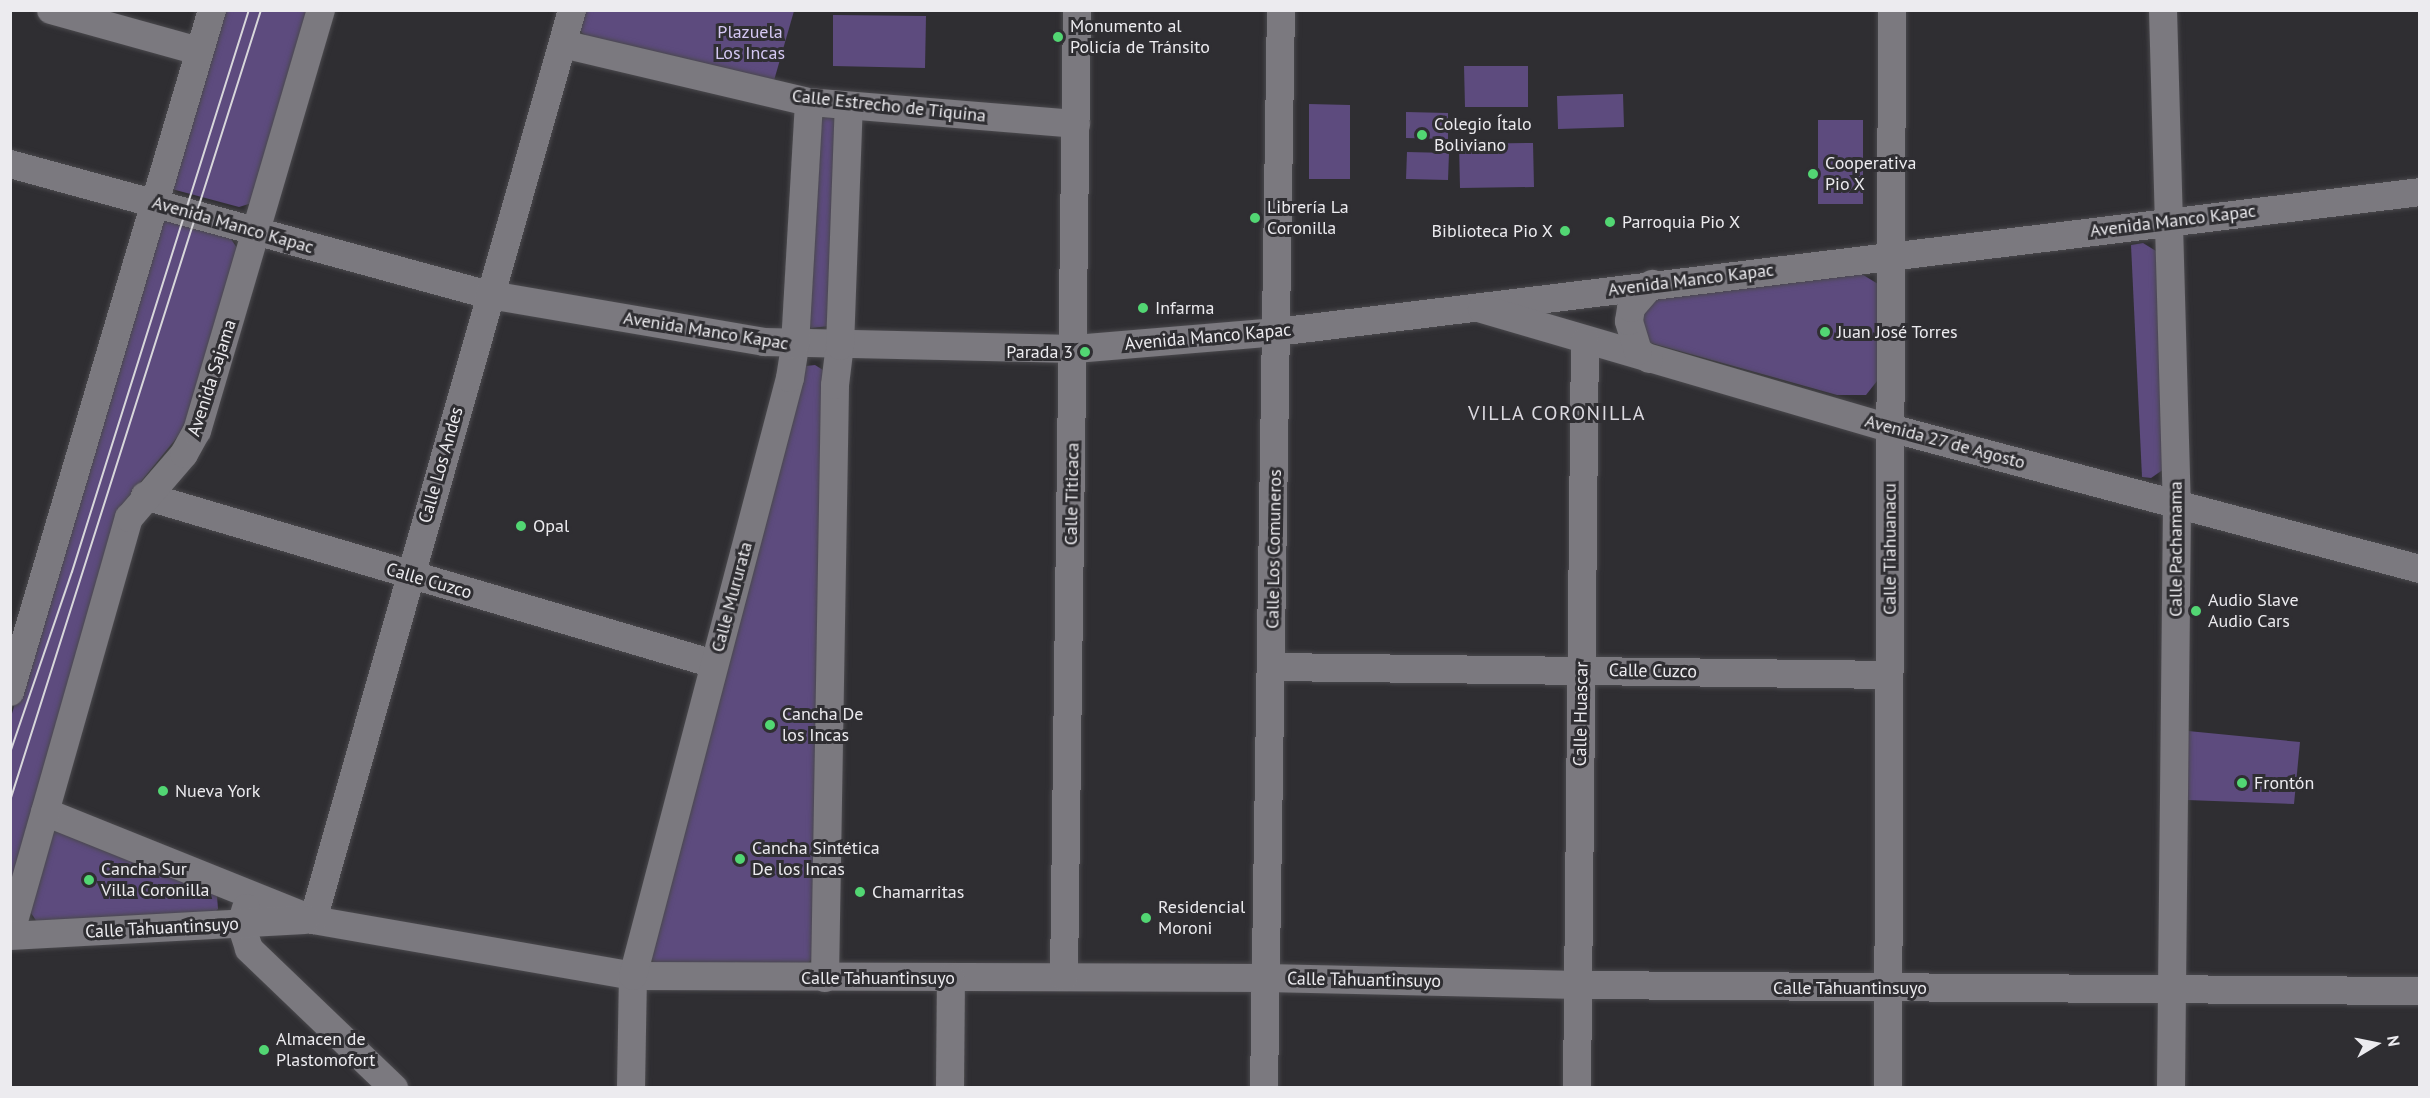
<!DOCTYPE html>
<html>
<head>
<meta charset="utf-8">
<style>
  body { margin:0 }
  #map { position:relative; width:2430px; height:1098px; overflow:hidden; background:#2f2e32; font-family:"PT Sans",sans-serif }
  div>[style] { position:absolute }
  .green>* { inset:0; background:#5d4b7e }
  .roads { filter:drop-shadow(0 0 2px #4a494d) drop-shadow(0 0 2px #4a494d) }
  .minor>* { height:28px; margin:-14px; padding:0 14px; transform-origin:14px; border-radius:14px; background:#7b797f }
  .tram>* { height:1.5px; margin:-0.75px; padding:0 0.75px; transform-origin:0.75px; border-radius:0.75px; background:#d8d7db }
  .dots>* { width:16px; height:16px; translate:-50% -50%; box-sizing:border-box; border:3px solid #2f2e32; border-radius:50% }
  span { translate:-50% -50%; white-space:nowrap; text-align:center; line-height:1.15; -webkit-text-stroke:6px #2f2e32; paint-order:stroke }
  .poi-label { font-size:18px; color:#ecebef }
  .left { translate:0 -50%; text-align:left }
  .right { translate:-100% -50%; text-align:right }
  .park-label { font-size:18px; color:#d5c8f3 }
  .street-label { font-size:18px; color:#ecebef }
  .neighbourhood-label { font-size:20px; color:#dbd9e0; letter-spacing:1.5px }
  .frame { position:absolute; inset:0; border:12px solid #ecebef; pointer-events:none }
  .north { position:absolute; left:2346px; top:1014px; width:60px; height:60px; -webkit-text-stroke:4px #2f2e32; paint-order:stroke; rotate:80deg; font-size:16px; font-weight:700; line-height:24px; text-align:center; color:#ecebef }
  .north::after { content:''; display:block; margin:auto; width:21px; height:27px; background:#ecebef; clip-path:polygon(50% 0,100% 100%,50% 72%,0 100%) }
</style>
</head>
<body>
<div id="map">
  <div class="green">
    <div style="clip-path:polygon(218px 11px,308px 11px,252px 203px,239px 207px,168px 188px)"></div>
    <div style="clip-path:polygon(581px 11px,794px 11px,773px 84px,592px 39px,582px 33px,577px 23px)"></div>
    <div style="clip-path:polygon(833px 15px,926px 16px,925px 68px,833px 66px)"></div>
    <div style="clip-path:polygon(1464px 66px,1528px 66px,1528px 107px,1465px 107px)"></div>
    <div style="clip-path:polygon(1623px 94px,1624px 127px,1558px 129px,1557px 96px)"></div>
    <div style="clip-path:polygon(1309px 104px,1350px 105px,1350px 179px,1309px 179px)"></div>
    <div style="clip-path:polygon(1406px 112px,1448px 113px,1448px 139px,1406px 138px)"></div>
    <div style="clip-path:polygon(830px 116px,836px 119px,830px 326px,811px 328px,806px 324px,818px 119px)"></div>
    <div style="clip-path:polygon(1818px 120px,1863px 120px,1863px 204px,1818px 204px)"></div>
    <div style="clip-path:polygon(1533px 143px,1534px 187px,1460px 188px,1459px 144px)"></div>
    <div style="clip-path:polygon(1407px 152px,1449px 153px,1448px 180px,1406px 179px)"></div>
    <div style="clip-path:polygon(163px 218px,229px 236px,237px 248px,188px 424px,121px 506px,11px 885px,11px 717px,154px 223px)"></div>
    <div style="clip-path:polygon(2143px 243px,2156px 251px,2167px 467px,2151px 478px,2142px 477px,2131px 245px)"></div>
    <div style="clip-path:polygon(1860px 273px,1878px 284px,1881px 376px,1866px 395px,1837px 395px,1647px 342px,1641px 307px,1651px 300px)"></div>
    <div style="clip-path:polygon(815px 365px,823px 370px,813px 958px,806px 965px,653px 962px,649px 953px,806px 366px)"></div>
    <div style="clip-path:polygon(2188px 731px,2300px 742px,2294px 804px,2187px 800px)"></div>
    <div style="clip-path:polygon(56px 829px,217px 896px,218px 909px,213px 914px,37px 922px,29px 910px,49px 836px)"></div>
  </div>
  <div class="roads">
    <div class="minor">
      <div style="left:51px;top:10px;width:154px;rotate:15.5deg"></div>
      <div style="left:2163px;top:10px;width:494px;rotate:88.4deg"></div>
      <div style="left:2177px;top:504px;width:584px;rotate:90.59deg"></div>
      <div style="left:563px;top:44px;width:253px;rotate:13.3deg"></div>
      <div style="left:809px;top:102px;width:268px;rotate:4.7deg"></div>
      <div style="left:10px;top:164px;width:498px;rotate:15.3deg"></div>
      <div style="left:490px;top:295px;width:278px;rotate:9.7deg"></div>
      <div style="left:764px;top:342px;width:311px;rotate:1.3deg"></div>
      <div style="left:1075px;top:349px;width:203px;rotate:-4.8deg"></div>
      <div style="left:1277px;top:332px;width:1152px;rotate:-6.98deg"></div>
      <div style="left:1482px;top:309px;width:425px;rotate:16.3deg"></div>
      <div style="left:1890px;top:428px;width:548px;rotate:14.9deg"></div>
      <div style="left:1649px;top:359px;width:14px;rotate:-144deg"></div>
      <div style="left:1638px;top:351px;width:31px;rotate:-107deg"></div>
      <div style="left:1629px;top:321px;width:13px;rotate:-81deg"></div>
      <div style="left:1631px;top:308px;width:32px;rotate:-49deg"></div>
      <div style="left:145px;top:496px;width:593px;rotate:16.45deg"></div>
      <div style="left:1273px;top:667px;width:616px;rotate:0.74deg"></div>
      <div style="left:10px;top:692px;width:711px;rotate:-73.5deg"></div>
      <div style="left:45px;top:812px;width:289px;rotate:21.9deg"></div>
      <div style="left:313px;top:920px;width:325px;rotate:9.9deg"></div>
      <div style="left:633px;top:976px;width:633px;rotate:0.18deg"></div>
      <div style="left:1266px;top:978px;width:312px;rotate:1.3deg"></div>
      <div style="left:1578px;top:985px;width:842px;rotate:0.41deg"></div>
      <div style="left:246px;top:908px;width:17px;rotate:107deg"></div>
      <div style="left:241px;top:924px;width:26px;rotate:72deg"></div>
      <div style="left:249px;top:949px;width:201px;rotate:43.8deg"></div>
      <div style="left:313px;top:920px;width:946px;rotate:-74.11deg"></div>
      <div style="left:10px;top:935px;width:434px;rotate:-74.1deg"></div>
      <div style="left:129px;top:518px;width:84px;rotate:-49.3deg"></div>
      <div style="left:184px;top:454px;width:26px;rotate:-61deg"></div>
      <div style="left:197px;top:431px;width:439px;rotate:-73.6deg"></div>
      <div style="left:10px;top:936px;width:295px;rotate:-3.1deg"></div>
      <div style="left:1064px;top:977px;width:967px;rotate:-89.23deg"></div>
      <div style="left:825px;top:978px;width:593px;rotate:-89.03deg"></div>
      <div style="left:835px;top:385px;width:39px;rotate:-83deg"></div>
      <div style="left:840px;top:346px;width:240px;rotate:-87.9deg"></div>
      <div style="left:631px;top:1088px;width:112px;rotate:-89deg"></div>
      <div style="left:633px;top:976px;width:618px;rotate:-75.29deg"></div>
      <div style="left:790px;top:378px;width:33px;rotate:-81deg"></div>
      <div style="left:795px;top:345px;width:243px;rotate:-86.7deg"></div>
      <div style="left:950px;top:1088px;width:110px;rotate:-89.5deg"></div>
      <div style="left:1264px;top:1088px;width:1078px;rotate:-89.1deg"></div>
      <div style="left:1577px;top:1088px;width:747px;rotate:-89.39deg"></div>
      <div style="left:1888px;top:1088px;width:1078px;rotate:-89.79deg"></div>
    </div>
  </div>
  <div class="tram">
    <div style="left:10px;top:753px;width:191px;rotate:-71.1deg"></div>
    <div style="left:72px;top:572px;width:589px;rotate:-72.52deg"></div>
    <div style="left:10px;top:801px;width:830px;rotate:-72.39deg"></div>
  </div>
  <div class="dots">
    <div style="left:1058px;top:37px;background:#52d673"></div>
    <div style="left:1422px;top:135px;background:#52d673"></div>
    <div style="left:1813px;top:174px;background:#52d673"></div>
    <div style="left:1255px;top:218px;background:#52d673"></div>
    <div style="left:1610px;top:222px;background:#52d673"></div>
    <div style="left:1565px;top:231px;background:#52d673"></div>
    <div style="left:1143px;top:308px;background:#52d673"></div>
    <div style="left:1825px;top:332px;background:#52d673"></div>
    <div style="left:1085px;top:352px;background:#52d673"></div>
    <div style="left:521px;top:526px;background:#52d673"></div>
    <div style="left:2196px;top:611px;background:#52d673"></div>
    <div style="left:770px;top:725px;background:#52d673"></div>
    <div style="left:2242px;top:783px;background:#52d673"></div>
    <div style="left:163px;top:791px;background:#52d673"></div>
    <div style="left:740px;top:859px;background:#52d673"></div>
    <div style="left:89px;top:880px;background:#52d673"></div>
    <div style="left:860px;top:892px;background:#52d673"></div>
    <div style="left:1146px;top:918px;background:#52d673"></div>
    <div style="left:264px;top:1050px;background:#52d673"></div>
  </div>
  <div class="poi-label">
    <span class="left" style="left:1070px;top:37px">Monumento al<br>Policía de Tránsito</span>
    <span class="left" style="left:1434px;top:135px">Colegio Ítalo<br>Boliviano</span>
    <span class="left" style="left:1825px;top:174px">Cooperativa<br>Pio X</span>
    <span class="left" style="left:1267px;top:218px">Librería La<br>Coronilla</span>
    <span class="left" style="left:1622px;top:222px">Parroquia Pio X</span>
    <span class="right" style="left:1553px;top:231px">Biblioteca Pio X</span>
    <span class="left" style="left:1155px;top:308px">Infarma</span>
    <span class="left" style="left:1837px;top:332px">Juan José Torres</span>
    <span class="right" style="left:1073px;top:352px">Parada 3</span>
    <span class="left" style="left:533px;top:526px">Opal</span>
    <span class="left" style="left:2208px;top:611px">Audio Slave<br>Audio Cars</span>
    <span class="left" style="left:782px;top:725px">Cancha De<br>los Incas</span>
    <span class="left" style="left:2254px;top:783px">Frontón</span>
    <span class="left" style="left:175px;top:791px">Nueva York</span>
    <span class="left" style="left:752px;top:859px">Cancha Sintética<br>De los Incas</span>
    <span class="left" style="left:101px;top:880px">Cancha Sur<br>Villa Coronilla</span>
    <span class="left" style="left:872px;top:892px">Chamarritas</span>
    <span class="left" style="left:1158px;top:918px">Residencial<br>Moroni</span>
    <span class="left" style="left:276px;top:1050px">Almacen de<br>Plastomofort</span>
  </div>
  <div class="park-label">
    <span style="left:750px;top:43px">Plazuela<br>Los Incas</span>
  </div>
  <div class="street-label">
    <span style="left:889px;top:106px;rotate:6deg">Calle Estrecho de Tiquina</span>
    <span style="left:2173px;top:221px;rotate:-7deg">Avenida Manco Kapac</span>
    <span style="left:233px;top:225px;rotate:16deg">Avenida Manco Kapac</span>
    <span style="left:1691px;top:280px;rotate:-7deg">Avenida Manco Kapac</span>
    <span style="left:706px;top:331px;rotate:9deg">Avenida Manco Kapac</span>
    <span style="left:1208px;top:337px;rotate:-5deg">Avenida Manco Kapac</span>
    <span style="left:212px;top:378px;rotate:-72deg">Avenida Sajama</span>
    <span style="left:1945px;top:442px;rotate:15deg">Avenida 27 de Agosto</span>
    <span style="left:441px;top:465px;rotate:-74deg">Calle Los Andes</span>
    <span style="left:1072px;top:494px;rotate:-89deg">Calle Titicaca</span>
    <span style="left:1274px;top:549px;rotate:-89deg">Calle Los Comuneros</span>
    <span style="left:1890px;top:549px;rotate:-90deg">Calle Tiahuanacu</span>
    <span style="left:2176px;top:549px;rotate:-90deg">Calle Pachamama</span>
    <span style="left:429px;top:581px;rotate:16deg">Calle Cuzco</span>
    <span style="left:732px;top:597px;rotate:-75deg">Calle Mururata</span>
    <span style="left:1653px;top:671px;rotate:1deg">Calle Cuzco</span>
    <span style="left:1581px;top:714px;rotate:-89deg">Calle Huascar</span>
    <span style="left:162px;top:928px;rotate:-3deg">Calle Tahuantinsuyo</span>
    <span style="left:878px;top:978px">Calle Tahuantinsuyo</span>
    <span style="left:1364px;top:980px;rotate:1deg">Calle Tahuantinsuyo</span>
    <span style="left:1850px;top:988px">Calle Tahuantinsuyo</span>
  </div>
  <div class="neighbourhood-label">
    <span style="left:1557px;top:413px">VILLA CORONILLA</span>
  </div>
  <div class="frame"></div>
  <div class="north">N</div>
</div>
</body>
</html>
